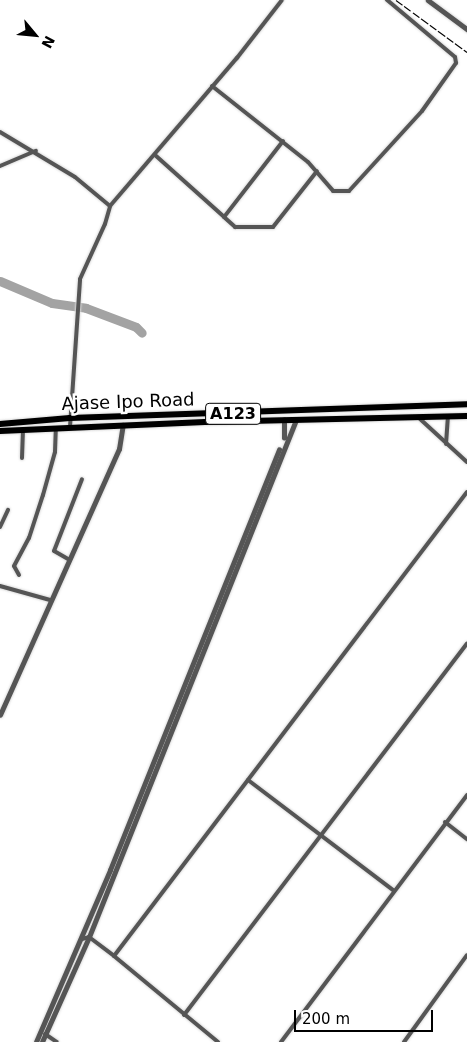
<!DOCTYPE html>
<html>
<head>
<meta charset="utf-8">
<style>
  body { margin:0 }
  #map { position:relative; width:467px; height:1042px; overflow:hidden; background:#fff; font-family:"DejaVu Sans",sans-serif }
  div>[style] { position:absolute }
  .river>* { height:9px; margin:-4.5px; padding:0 4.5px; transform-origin:4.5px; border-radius:4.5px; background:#a3a3a3 }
  .roads { filter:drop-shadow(0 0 1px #dbdbdb) drop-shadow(0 0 1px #dbdbdb) }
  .minor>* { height:4px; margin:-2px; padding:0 2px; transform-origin:2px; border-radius:2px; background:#555 }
  .tertiary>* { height:4.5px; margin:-2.25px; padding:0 2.25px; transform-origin:2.25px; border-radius:2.25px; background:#555 }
  .trunk>* { height:6px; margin:-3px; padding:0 3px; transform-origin:3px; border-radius:3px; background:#000 }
  .rail>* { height:1px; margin-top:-0.5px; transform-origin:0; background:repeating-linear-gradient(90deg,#000 0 8px,transparent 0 10.5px) }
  span { translate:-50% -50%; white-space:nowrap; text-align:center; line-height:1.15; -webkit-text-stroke:5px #fff; paint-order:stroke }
  .shield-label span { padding:1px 4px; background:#fff; border:1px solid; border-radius:4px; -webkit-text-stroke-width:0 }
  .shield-label { font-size:16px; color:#000; font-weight:700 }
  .street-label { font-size:18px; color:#000 }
  .north { position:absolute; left:10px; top:10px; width:50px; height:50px; -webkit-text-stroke:4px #fff; paint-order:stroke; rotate:118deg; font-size:14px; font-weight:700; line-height:20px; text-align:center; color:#000 }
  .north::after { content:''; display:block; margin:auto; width:18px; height:22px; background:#000; clip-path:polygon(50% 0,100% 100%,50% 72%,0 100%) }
  .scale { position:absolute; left:294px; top:1010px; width:139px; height:22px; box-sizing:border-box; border:2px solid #000; border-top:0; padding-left:6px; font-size:15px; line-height:18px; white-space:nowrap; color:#000; -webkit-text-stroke:4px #fff; paint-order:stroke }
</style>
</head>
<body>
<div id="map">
  <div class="river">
    <div style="left:0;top:281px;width:56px;rotate:22.9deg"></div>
    <div style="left:52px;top:303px;width:34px;rotate:8deg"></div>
    <div style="left:86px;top:308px;width:53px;rotate:20.8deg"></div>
    <div style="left:136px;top:327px;width:8px;rotate:45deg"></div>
  </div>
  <div class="roads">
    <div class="minor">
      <div style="left:212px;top:86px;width:122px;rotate:38.4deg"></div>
      <div style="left:308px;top:162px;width:38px;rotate:49deg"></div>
      <div style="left:333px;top:191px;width:16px"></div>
      <div style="left:349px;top:191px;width:108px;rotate:-47.6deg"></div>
      <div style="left:422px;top:111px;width:59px;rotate:-54.7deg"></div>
      <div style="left:456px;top:63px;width:6px;rotate:-99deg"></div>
      <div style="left:455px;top:57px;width:89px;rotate:-140deg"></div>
      <div style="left:0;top:132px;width:87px;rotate:31deg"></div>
      <div style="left:75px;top:177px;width:45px;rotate:39.6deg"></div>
      <div style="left:283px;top:141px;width:96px;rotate:127.8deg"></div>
      <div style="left:224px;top:217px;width:15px;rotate:42deg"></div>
      <div style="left:235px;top:227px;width:38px"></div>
      <div style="left:273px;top:227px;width:71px;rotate:-51.8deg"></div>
      <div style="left:155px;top:155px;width:93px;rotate:41.9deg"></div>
      <div style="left:0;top:166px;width:39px;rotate:-23deg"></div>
      <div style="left:419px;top:418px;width:65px;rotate:42.5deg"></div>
      <div style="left:70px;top:427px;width:148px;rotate:-86.1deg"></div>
      <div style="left:80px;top:279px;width:60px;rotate:-65.6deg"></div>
      <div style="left:105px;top:224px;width:19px;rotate:-74deg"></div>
      <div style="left:110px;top:206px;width:195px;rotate:-49.4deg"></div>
      <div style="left:237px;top:58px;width:73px;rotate:-52.2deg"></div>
      <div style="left:446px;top:444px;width:27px;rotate:-86deg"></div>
      <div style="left:22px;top:458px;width:28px;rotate:-88deg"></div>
      <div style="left:0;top:527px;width:19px;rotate:-65deg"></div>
      <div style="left:68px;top:559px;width:16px;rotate:-150deg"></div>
      <div style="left:54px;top:551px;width:77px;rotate:-68.7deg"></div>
      <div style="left:19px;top:575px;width:10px;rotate:-119deg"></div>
      <div style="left:14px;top:566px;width:32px;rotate:-62deg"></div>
      <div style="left:29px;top:538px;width:45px;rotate:-72deg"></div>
      <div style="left:43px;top:495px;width:45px;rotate:-74.4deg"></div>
      <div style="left:55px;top:452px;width:24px;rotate:-88deg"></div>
      <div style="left:0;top:586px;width:52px;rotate:15.6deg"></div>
      <div style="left:248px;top:780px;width:183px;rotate:37.2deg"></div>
      <div style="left:445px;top:822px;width:28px;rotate:38deg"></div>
      <div style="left:82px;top:939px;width:7px;rotate:-16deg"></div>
      <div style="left:89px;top:937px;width:31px;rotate:37deg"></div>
      <div style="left:114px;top:956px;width:135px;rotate:39.6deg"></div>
      <div style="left:114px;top:956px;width:583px;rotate:-52.74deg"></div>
      <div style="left:184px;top:1015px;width:467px;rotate:-52.7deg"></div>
      <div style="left:45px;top:1034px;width:14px;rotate:34deg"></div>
      <div style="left:281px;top:1042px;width:309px;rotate:-53deg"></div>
      <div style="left:404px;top:1042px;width:107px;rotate:-54.1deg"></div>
    </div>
    <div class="tertiary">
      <div style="left:428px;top:0;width:49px;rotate:36.6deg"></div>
      <div style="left:284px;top:438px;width:18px;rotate:-90deg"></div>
      <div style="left:0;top:715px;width:291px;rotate:-65.9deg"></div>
      <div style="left:119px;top:449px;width:24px;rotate:-81deg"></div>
      <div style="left:36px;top:1042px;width:187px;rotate:-66.7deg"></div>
      <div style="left:110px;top:870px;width:453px;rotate:-68.1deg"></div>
      <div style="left:42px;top:1042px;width:115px;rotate:-65.9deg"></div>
      <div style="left:89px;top:937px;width:557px;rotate:-68.18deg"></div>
    </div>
    <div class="trunk">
      <div style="left:0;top:424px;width:70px;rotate:-4.9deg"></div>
      <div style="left:70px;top:418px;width:397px;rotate:-2deg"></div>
      <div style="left:0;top:431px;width:205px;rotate:-2.5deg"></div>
      <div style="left:205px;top:422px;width:262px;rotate:-1.3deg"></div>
    </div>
  </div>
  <div class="rail">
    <div style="left:396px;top:0;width:88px;rotate:36.2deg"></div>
  </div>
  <div class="shield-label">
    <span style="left:233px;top:414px">A123</span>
  </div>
  <div class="street-label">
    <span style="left:128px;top:402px;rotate:-2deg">Ajase Ipo Road</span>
  </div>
  <div class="north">N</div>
  <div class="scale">200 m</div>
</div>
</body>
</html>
